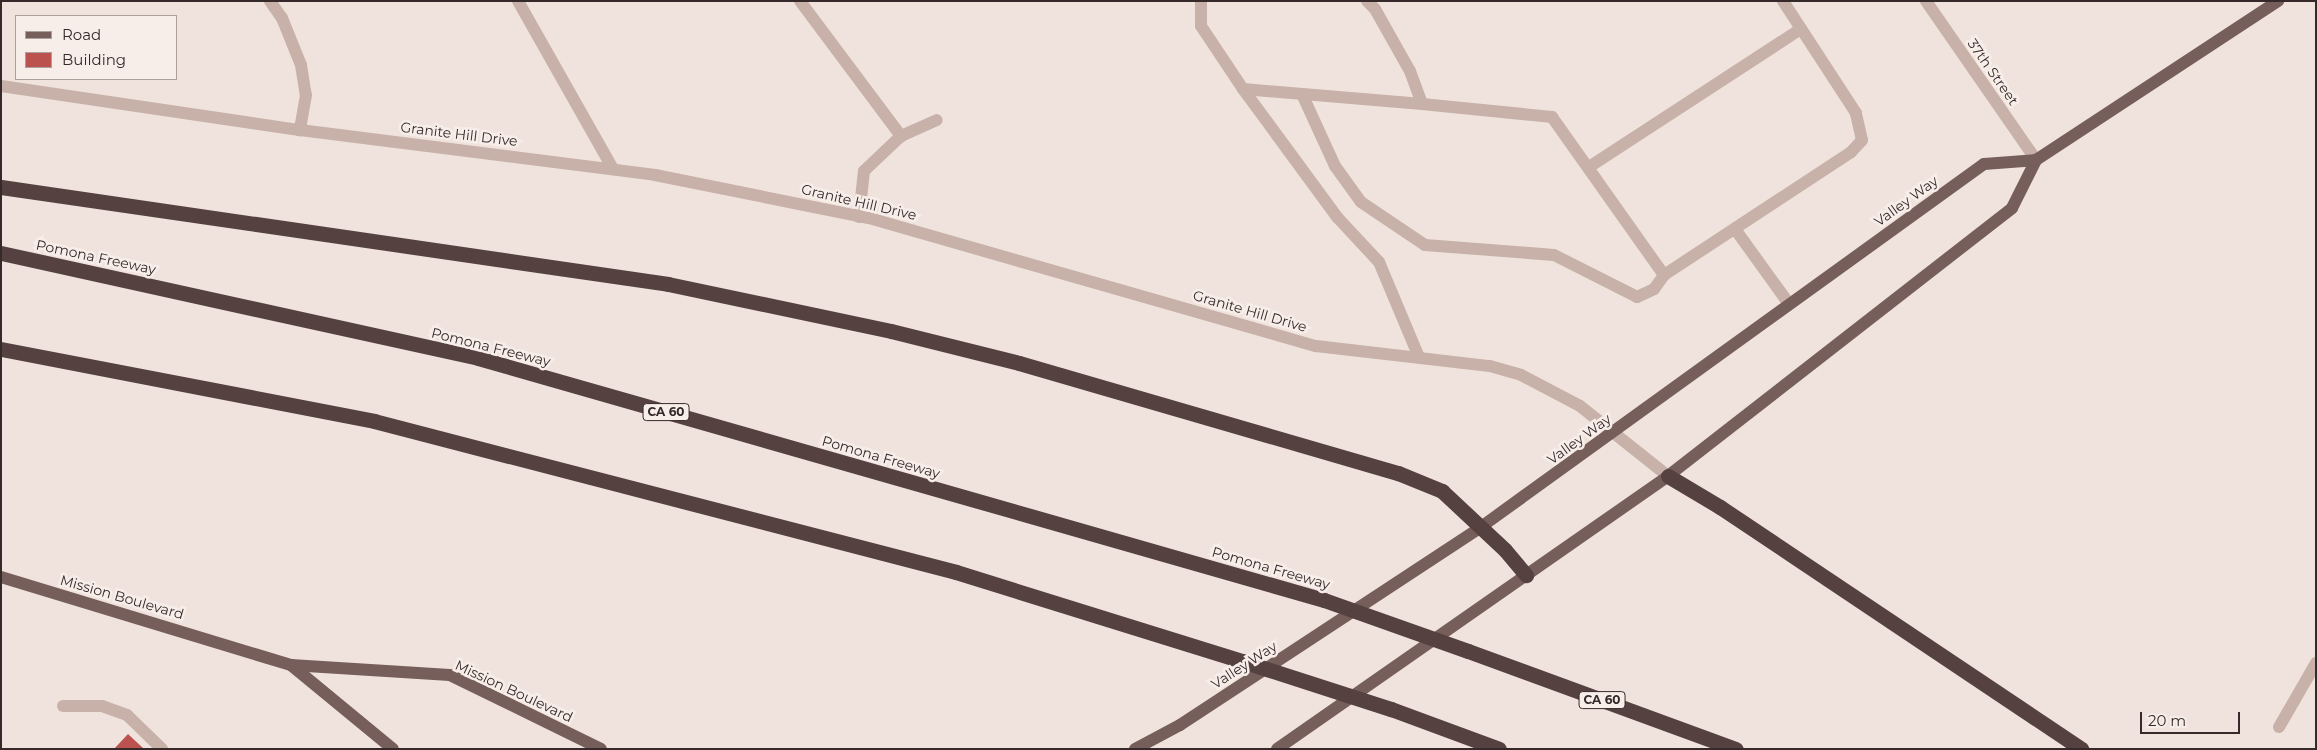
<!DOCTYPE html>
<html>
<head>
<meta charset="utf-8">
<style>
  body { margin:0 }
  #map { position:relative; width:2317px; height:750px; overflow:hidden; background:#f0e3dd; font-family:Montserrat,sans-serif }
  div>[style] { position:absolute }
  .building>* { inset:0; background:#bc524f }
  .service>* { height:12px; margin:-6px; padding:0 6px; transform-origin:6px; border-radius:6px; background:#c7b1a9 }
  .minor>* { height:12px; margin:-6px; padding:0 6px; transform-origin:6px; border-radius:6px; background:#c7b1a9 }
  .tertiary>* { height:12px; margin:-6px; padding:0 6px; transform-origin:6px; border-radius:6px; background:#c7b1a9 }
  .primary>* { height:12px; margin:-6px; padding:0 6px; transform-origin:6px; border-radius:6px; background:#765e5b }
  .motorway>* { height:15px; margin:-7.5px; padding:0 7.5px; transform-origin:7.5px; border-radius:7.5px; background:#554240 }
  .motorway-bridge>* { height:15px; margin:-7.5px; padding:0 7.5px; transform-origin:7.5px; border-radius:7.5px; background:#554240 }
  span { translate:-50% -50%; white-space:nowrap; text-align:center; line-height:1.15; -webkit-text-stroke:5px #f8eee9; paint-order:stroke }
  .shield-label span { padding:1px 4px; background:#f8eee9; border:1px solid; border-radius:4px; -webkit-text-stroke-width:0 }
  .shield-label { font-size:12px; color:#352a29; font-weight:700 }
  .street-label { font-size:14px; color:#352a29 }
  .frame { position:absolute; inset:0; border:2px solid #352a29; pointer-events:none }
  .legend { position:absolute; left:15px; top:15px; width:162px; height:65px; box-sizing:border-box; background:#f8eee9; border:1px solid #aaa09c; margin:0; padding:6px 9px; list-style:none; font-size:15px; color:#352a29 }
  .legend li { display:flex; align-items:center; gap:10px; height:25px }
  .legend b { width:25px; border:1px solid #aaa09c }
  .scale { position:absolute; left:2140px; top:712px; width:100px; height:22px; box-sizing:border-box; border:2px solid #352a29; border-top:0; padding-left:6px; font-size:15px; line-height:18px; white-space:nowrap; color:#352a29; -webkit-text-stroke:4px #f8eee9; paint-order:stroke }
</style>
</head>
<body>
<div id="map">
  <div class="building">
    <div style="clip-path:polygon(128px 734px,144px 749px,114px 749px)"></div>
  </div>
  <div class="service">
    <div style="left:518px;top:1px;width:193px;rotate:60.5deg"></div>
    <div style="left:800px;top:1px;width:169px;rotate:53.2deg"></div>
    <div style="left:1201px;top:1px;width:25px;rotate:90deg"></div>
    <div style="left:1201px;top:26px;width:76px;rotate:56.3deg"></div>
    <div style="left:1243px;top:89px;width:159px;rotate:53.7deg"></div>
    <div style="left:1337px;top:217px;width:62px;rotate:47deg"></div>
    <div style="left:1379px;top:262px;width:103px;rotate:67.2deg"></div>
    <div style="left:1367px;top:1px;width:11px;rotate:45deg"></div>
    <div style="left:1375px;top:9px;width:71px;rotate:60.6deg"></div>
    <div style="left:1410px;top:71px;width:35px;rotate:70deg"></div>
    <div style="left:1422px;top:104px;width:131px;rotate:5.7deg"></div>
    <div style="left:1552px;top:117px;width:194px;rotate:54.7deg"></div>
    <div style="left:1664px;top:275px;width:224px;rotate:-33.3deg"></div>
    <div style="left:1851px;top:152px;width:16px;rotate:-47deg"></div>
    <div style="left:1862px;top:140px;width:28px;rotate:-103deg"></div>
    <div style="left:1856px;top:113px;width:134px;rotate:-123.1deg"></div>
    <div style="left:1243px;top:89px;width:180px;rotate:4.8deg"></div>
    <div style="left:1302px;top:94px;width:79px;rotate:65.4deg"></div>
    <div style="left:1335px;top:166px;width:44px;rotate:54.2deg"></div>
    <div style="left:1361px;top:202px;width:77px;rotate:33.9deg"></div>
    <div style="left:1425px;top:245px;width:129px;rotate:4.4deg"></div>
    <div style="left:1554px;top:255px;width:93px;rotate:26.8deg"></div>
    <div style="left:1637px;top:297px;width:19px;rotate:-25deg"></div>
    <div style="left:1654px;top:289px;width:17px;rotate:-54deg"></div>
    <div style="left:1589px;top:167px;width:253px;rotate:-33.1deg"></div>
    <div style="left:859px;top:217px;width:46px;rotate:-83.8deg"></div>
    <div style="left:864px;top:171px;width:51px;rotate:-43.4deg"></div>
    <div style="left:901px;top:136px;width:39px;rotate:-24deg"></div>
    <div style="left:1735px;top:229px;width:92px;rotate:54.2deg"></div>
    <div style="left:63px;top:706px;width:39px"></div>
    <div style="left:102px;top:706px;width:27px;rotate:20deg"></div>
    <div style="left:127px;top:715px;width:49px;rotate:44.2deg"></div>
  </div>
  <div class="minor">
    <div style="left:270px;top:1px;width:21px;rotate:55deg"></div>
    <div style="left:282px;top:18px;width:51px;rotate:68deg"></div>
    <div style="left:301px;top:65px;width:30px;rotate:81deg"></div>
    <div style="left:306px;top:95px;width:36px;rotate:100deg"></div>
    <div style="left:1926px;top:1px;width:193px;rotate:55.3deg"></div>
    <div style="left:2279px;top:727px;width:74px;rotate:-60deg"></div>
  </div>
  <div class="tertiary">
    <div style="left:1px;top:86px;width:302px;rotate:8.4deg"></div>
    <div style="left:300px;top:130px;width:358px;rotate:7.2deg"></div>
    <div style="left:655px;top:175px;width:218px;rotate:11.4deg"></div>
    <div style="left:869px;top:218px;width:465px;rotate:16deg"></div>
    <div style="left:1316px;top:346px;width:175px;rotate:6.6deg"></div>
    <div style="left:1490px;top:366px;width:32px;rotate:16deg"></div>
    <div style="left:1521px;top:375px;width:67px;rotate:27.7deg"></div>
    <div style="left:1580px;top:406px;width:112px;rotate:38.5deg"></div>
  </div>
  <div class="primary">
    <div style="left:1px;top:577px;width:303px;rotate:16.9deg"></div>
    <div style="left:291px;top:665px;width:159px;rotate:3.6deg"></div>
    <div style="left:450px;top:675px;width:168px;rotate:26.1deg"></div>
    <div style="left:291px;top:665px;width:132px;rotate:39.5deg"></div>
    <div style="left:1135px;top:749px;width:51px;rotate:-28.1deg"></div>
    <div style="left:1180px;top:725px;width:360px;rotate:-33.3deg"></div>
    <div style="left:1481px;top:527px;width:620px;rotate:-35.82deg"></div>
    <div style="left:1984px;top:164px;width:52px;rotate:-4.4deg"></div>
    <div style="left:2036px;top:160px;width:290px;rotate:-33.3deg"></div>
    <div style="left:1277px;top:749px;width:477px;rotate:-34.9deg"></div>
    <div style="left:1668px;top:476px;width:436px;rotate:-37.9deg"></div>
    <div style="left:2012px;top:208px;width:54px;rotate:-63.4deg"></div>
  </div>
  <div class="motorway">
    <div style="left:1px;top:187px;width:674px;rotate:8.27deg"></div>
    <div style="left:668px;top:284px;width:228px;rotate:11.9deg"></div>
    <div style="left:891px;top:331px;width:132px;rotate:14deg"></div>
    <div style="left:1019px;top:363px;width:395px;rotate:16.2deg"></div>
    <div style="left:1398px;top:473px;width:48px;rotate:22.2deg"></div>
    <div style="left:1442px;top:491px;width:86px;rotate:43.1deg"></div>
    <div style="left:1505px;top:550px;width:33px;rotate:50deg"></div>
    <div style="left:1px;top:253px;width:488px;rotate:12.4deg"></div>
    <div style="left:478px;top:358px;width:880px;rotate:15.96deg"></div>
    <div style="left:1px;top:349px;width:380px;rotate:10.9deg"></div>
    <div style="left:374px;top:421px;width:601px;rotate:14.54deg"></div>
    <div style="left:956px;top:572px;width:300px;rotate:17.3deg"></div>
    <div style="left:1668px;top:476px;width:61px;rotate:30.8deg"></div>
    <div style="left:1720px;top:507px;width:435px;rotate:33.8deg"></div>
    <div style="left:1468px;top:651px;width:285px;rotate:20.1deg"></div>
    <div style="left:1391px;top:709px;width:115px;rotate:20.3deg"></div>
  </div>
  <div class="motorway-bridge">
    <div style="left:1324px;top:600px;width:153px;rotate:19.5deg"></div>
    <div style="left:1242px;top:661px;width:157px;rotate:17.9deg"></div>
  </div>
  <div class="shield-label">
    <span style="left:666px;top:412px">CA 60</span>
    <span style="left:1602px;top:700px">CA 60</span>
  </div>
  <div class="street-label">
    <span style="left:1993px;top:72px;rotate:55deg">37th Street</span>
    <span style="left:459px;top:134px;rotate:7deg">Granite Hill Drive</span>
    <span style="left:1906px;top:201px;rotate:-36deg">Valley Way</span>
    <span style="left:859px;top:202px;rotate:13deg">Granite Hill Drive</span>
    <span style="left:96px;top:257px;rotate:12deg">Pomona Freeway</span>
    <span style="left:1250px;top:311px;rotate:16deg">Granite Hill Drive</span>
    <span style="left:491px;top:347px;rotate:14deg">Pomona Freeway</span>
    <span style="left:1579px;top:439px;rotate:-36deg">Valley Way</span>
    <span style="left:881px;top:457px;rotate:16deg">Pomona Freeway</span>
    <span style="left:1271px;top:568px;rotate:16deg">Pomona Freeway</span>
    <span style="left:122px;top:597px;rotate:16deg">Mission Boulevard</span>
    <span style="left:1244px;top:665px;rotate:-33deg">Valley Way</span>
    <span style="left:514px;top:691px;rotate:25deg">Mission Boulevard</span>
  </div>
  <div class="frame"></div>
  <ul class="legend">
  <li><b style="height:6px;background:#765e5b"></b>Road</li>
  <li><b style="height:14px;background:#bc524f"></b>Building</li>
  </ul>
  <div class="scale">20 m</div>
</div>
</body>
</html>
